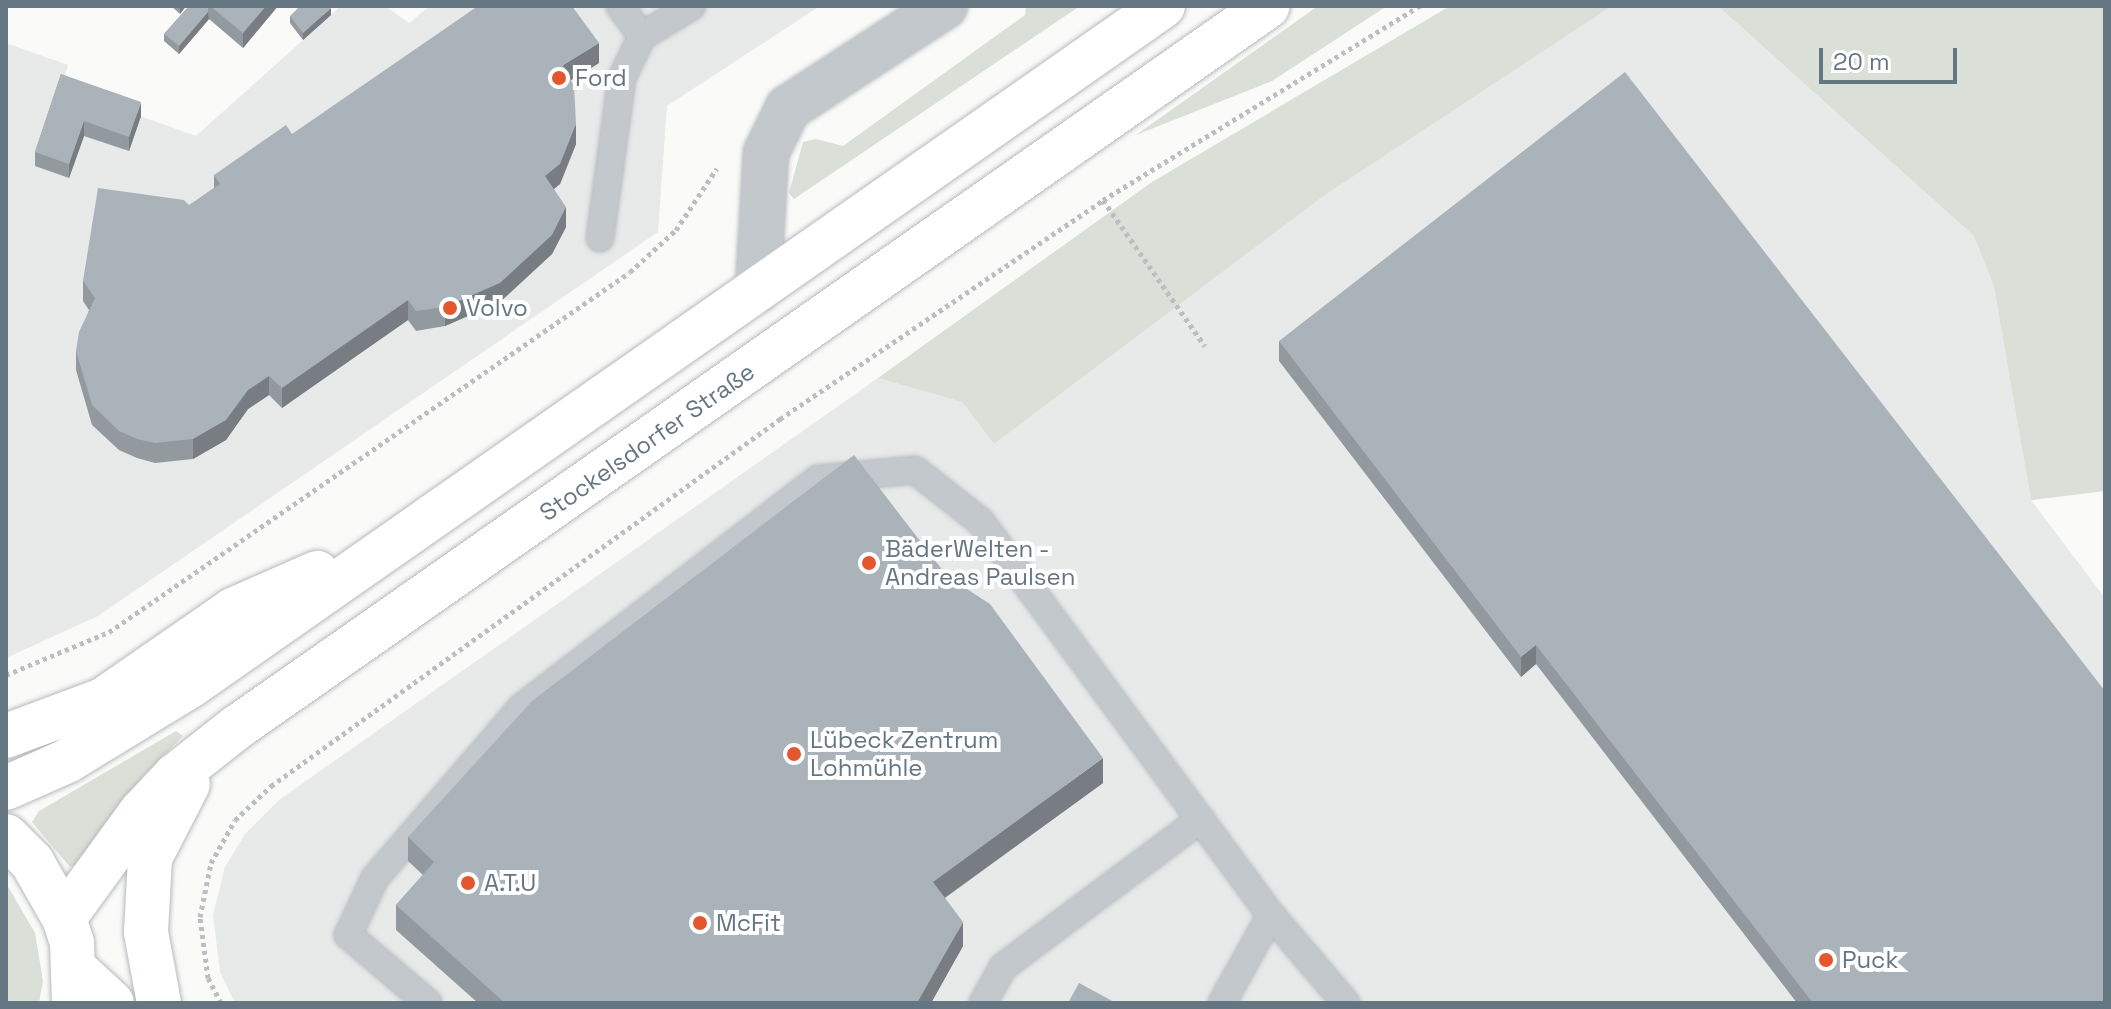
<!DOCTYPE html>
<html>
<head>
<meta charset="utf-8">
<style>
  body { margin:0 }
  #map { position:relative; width:2111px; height:1009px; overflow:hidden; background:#fafaf8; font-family:"Space Grotesk",sans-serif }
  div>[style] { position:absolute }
  .built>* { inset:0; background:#e8e9e9 }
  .green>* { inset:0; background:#dadfd7 }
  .path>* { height:5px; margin-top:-2.5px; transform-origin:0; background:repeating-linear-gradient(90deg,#bbbfc2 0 4px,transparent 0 8px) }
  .roads { filter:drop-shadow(0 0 2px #b5babe) drop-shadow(0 0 2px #b5babe) }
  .lane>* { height:26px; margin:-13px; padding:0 13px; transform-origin:13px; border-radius:13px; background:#c3c8cc }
  .street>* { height:44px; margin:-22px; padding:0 22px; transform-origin:22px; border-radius:22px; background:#c3c8cc }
  .primary>* { height:44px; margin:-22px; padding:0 22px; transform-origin:22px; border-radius:22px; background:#fff }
  .wall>* { inset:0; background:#929a9f }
  .shaded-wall>* { inset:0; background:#777d82 }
  .building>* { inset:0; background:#aab3b9 }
  .dots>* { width:22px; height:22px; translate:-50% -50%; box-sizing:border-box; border:4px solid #fff; border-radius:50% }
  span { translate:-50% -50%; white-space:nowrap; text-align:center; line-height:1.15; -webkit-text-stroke:8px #fff; paint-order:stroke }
  .poi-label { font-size:24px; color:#657683 }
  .left { translate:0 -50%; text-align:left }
  .street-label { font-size:24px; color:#657683 }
  .frame { position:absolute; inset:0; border:8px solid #657683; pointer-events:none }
  .scale { position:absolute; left:1819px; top:48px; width:138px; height:36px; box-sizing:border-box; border:4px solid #657683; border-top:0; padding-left:10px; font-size:24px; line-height:28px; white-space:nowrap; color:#657683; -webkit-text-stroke:6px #fff; paint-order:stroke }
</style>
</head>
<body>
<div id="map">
  <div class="built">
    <div style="clip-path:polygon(341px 6px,385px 6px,409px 23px,430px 6px,820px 6px,667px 106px,658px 232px,98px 616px,6px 658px,6px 43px,68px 65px,61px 88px,196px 136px)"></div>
    <div style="clip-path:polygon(1612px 6px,1718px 6px,1974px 236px,1994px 287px,2031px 500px,2105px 598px,2105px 1003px,235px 1003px,220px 972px,213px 915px,225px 867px,245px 834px,279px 800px,878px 378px,962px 402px,994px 444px,1325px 195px)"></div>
  </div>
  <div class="green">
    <div style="clip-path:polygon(1026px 6px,1080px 6px,794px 199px,789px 193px,803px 142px,816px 139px,843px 146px,1025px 15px)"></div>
    <div style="clip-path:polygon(1318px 6px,1387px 6px,1272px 81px,1136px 135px)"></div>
    <div style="clip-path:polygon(1450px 6px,1612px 6px,1325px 195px,994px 444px,962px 402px,878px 378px,1152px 182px)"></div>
    <div style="clip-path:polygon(1718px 6px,2105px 6px,2105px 491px,2031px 500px,1994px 287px,1974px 236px)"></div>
    <div style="clip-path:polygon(176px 731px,183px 736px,145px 774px,89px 858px,70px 867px,32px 822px,39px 811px)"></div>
    <div style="clip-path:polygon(6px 883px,35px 933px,43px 981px,39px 1003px,6px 1003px)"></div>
  </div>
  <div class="path">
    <div style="left:1103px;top:200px;width:178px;rotate:55.1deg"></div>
    <div style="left:6px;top:675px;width:112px;rotate:-22.7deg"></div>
    <div style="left:109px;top:632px;width:633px;rotate:-34.64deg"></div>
    <div style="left:630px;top:272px;width:62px;rotate:-42.4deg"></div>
    <div style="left:676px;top:230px;width:74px;rotate:-56.5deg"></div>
    <div style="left:221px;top:1003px;width:28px;rotate:-117deg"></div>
    <div style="left:208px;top:978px;width:62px;rotate:-97.5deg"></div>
    <div style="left:200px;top:917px;width:55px;rotate:-78.5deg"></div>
    <div style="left:211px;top:863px;width:49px;rotate:-60.8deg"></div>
    <div style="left:235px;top:820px;width:50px;rotate:-43.4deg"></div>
    <div style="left:271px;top:786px;width:628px;rotate:-35.79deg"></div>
    <div style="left:780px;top:419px;width:390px;rotate:-34.1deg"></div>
    <div style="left:1103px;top:200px;width:372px;rotate:-31.5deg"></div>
  </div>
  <div class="roads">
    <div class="lane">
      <div style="left:620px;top:6px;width:37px;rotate:54deg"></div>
      <div style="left:600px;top:238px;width:162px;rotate:-82.2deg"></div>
      <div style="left:622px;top:78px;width:47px;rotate:-64.5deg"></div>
      <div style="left:642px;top:36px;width:58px;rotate:-31deg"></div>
      <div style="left:428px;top:1003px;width:105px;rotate:-139.6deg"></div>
      <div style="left:348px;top:935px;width:63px;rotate:-64.7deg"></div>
      <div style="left:375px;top:878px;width:225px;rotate:-49.3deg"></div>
      <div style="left:522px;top:707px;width:374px;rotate:-37.6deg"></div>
      <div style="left:818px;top:479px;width:97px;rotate:-5.3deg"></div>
      <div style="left:915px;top:470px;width:84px;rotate:38.2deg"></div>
      <div style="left:981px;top:522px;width:488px;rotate:53.6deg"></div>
      <div style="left:1271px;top:915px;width:116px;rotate:49.6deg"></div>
      <div style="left:983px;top:1003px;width:41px;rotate:-60.9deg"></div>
      <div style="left:1003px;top:967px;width:247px;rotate:-36.8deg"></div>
      <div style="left:1222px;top:1003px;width:101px;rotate:-60.9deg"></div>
    </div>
    <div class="street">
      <div style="left:758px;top:290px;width:137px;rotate:-86.7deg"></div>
      <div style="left:766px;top:153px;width:50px;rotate:-63.9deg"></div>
      <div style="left:788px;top:108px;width:187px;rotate:-33deg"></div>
    </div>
    <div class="primary">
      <div style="left:6px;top:736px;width:103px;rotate:-20.4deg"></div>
      <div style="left:103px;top:700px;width:158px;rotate:-34.7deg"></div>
      <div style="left:233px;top:610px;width:92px;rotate:-23.8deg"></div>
      <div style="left:6px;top:788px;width:67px;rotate:-23.9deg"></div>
      <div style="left:67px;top:761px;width:144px;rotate:-31.4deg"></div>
      <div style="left:190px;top:686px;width:1187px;rotate:-34.95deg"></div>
      <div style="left:6px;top:836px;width:37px;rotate:45deg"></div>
      <div style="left:32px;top:862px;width:64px;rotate:60.3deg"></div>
      <div style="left:64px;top:918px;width:26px;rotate:72deg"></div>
      <div style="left:72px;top:943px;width:60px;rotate:88.1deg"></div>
      <div style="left:64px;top:918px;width:131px;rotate:-54deg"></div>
      <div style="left:141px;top:812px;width:50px;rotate:-46.6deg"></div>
      <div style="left:175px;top:776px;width:78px;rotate:-38.2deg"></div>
      <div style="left:236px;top:728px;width:1259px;rotate:-34.98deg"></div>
      <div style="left:75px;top:969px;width:50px;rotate:42.6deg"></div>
      <div style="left:159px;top:1003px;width:72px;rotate:-100.4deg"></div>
      <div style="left:146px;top:932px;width:74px;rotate:-86.9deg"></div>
      <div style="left:150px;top:858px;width:83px;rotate:-62.8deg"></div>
    </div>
  </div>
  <div class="wall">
    <div style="clip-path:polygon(171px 6px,186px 6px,180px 14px)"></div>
    <div style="clip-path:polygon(189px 6px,278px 6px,243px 48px,209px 19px,179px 54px,164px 41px,164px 34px)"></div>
    <div style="clip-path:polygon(331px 15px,303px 40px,290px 23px,290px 16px)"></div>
    <div style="clip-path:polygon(599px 63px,571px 80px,576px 144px,560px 184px,554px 189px,566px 227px,552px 254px,500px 302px,445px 326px,416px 331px,408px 320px,282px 408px,269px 395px,248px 409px,226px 440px,193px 459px,155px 463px,137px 458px,119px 450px,92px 425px,76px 370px,76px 351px,89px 310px,83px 301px,83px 281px,214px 188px,214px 175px,292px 134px)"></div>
    <div style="clip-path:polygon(61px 74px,141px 116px,129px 151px,84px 136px,69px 178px,35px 166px,35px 152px)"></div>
    <div style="clip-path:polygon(1279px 341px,2105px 1003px,1797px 1003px,1536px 664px,1521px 677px,1279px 361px)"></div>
    <div style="clip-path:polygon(1103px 783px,945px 898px,963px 946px,931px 1003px,478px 1003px,396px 930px,396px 905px,423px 875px,408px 861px,408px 837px)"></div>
  </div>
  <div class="shaded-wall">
    <div style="clip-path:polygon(180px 6px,186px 6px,180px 14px)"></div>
    <div style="clip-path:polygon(266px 6px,278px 6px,243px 48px,243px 33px)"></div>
    <div style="clip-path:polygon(331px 8px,331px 15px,303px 40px,303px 33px)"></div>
    <div style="clip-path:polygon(208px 12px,209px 19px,179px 54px,179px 46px)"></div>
    <div style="clip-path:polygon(599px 43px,599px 63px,563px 85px,563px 65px)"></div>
    <div style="clip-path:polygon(141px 102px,141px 116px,129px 151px,129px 137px)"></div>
    <div style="clip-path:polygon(84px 121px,84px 136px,69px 178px,69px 164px)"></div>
    <div style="clip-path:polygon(576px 124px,576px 144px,560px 184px,545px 196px,545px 176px)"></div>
    <div style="clip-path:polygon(566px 207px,566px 227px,552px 254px,500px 302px,445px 326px,445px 307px)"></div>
    <div style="clip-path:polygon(408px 300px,408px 320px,282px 408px,282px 388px)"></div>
    <div style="clip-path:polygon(269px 376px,269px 395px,248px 409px,226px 440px,193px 459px,193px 439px,248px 390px)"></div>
    <div style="clip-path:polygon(1536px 645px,1536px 664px,1521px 677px,1521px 657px)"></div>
    <div style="clip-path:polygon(1103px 758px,1103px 783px,933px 906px,933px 882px)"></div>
    <div style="clip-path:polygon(963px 922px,963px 946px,931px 1003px,917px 1003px)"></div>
  </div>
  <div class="building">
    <div style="clip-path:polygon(189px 6px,208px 6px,208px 12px,179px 46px,164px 34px)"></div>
    <div style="clip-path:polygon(210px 6px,266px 6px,243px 33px)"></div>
    <div style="clip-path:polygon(300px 6px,329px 6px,331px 8px,303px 33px,290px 16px)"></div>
    <div style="clip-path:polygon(478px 6px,572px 6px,599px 43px,563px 65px,574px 86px,576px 124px,560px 164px,545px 176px,566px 207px,552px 235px,500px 283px,445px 307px,416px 311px,408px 300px,282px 388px,269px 376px,248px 390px,226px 420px,193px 439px,155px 443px,137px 439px,119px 431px,92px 405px,76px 351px,79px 332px,95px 298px,83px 281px,98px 188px,184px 200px,189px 205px,220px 184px,214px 175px,286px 125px,292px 134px)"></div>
    <div style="clip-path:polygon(1625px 72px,2105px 691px,2105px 1003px,1813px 1003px,1536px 645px,1521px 657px,1279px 341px)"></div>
    <div style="clip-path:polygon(61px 74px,141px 102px,129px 137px,84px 121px,69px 164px,35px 152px)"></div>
    <div style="clip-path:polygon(854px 455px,947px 576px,990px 604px,1103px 758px,933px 882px,963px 922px,917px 1003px,505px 1003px,396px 905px,434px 862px,408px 837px,532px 701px)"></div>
    <div style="clip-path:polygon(1079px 983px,1116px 1003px,1068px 1003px)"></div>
  </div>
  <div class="dots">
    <div style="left:559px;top:78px;background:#e4572e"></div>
    <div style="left:450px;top:308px;background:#e4572e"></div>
    <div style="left:869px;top:563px;background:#e4572e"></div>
    <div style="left:794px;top:754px;background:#e4572e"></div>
    <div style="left:468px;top:883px;background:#e4572e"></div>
    <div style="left:700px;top:923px;background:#e4572e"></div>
    <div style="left:1826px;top:960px;background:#e4572e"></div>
  </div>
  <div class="poi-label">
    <span class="left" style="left:575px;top:78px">Ford</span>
    <span class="left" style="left:466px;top:308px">Volvo</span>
    <span class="left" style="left:885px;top:563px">BäderWelten -<br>Andreas Paulsen</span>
    <span class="left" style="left:810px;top:754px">Lübeck Zentrum<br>Lohmühle</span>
    <span class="left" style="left:484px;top:883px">A.T.U</span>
    <span class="left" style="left:716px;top:923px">McFit</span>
    <span class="left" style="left:1842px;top:960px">Puck</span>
  </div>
  <div class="street-label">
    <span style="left:647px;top:442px;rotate:-35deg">Stockelsdorfer Straße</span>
  </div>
  <div class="frame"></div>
  <div class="scale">20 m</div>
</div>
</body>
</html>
